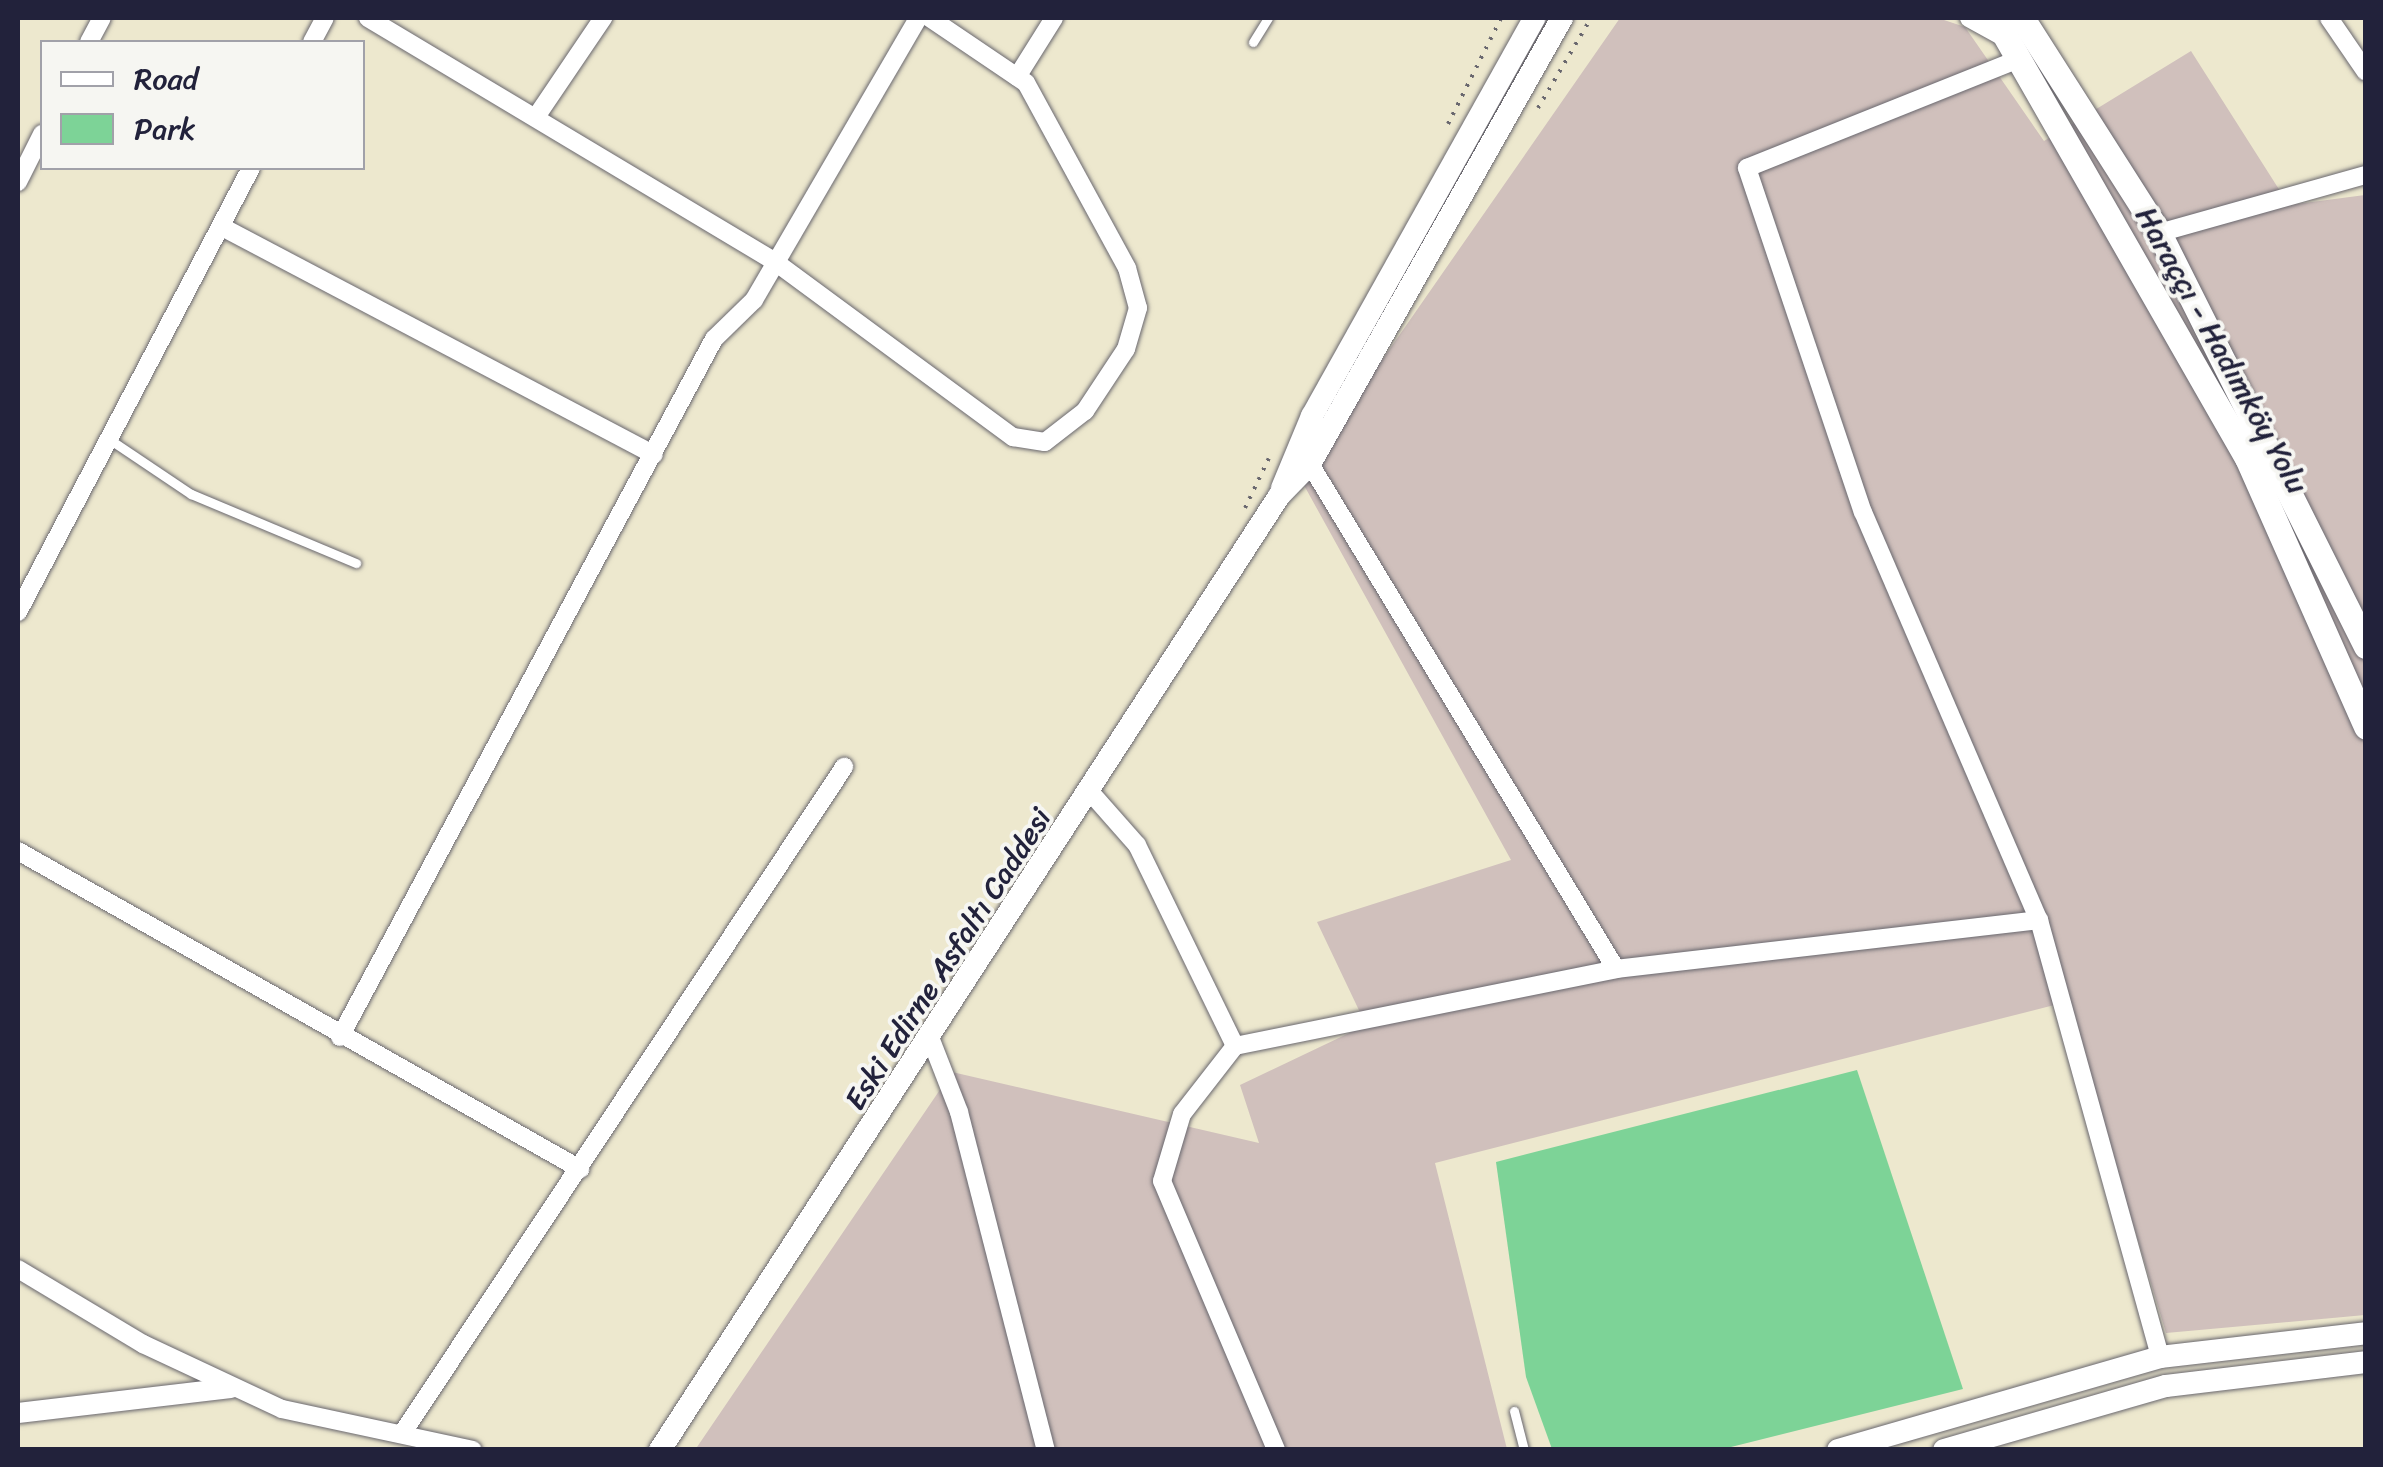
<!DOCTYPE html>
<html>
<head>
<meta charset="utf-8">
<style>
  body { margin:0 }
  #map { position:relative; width:2383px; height:1467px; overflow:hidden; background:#ede8ce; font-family:Sriracha,sans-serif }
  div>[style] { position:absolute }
  .industrial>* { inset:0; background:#d0c0bc }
  .green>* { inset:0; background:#7dd397 }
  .path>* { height:4px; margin-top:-2px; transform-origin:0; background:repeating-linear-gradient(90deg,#69676e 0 2.5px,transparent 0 10.5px) }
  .roads { filter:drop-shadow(0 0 2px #69676e) drop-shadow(0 0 2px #69676e) }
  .service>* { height:9px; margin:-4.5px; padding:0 4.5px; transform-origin:4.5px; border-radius:4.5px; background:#fff }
  .minor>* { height:18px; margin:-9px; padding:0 9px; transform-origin:9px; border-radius:9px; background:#fff }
  .tertiary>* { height:20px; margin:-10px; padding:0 10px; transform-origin:10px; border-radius:10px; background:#fff }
  .secondary>* { height:22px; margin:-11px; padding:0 11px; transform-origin:11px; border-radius:11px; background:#fff }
  .primary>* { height:25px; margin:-12.5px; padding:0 12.5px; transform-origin:12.5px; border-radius:12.5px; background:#fff }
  span { translate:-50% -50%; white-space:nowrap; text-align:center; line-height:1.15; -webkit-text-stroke:8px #f6f6f2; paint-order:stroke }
  .street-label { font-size:30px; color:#22223b }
  .frame { position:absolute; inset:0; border:20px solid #22223b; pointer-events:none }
  .legend { position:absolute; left:40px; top:40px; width:325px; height:130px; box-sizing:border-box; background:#f6f6f2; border:2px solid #a1a1a9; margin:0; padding:12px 18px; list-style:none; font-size:30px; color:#22223b }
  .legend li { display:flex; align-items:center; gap:20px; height:50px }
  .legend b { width:50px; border:2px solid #a1a1a9 }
</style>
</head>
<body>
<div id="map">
  <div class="industrial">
    <div style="clip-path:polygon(1620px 18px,1938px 18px,1965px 27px,2044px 141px,2191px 51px,2289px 205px,2365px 195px,2365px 1315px,2166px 1333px,2066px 1002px,1435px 1163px,1507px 1449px,695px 1450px,952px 1072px,1259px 1143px,1240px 1085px,1366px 1025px,1317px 922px,1511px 860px,1300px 478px)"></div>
  </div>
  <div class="green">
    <div style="clip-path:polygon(1857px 1070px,1963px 1389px,1723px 1449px,1552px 1449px,1526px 1377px,1496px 1162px)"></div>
  </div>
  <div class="path">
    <div style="left:1538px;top:108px;width:104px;rotate:-59.5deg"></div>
    <div style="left:1448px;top:124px;width:119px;rotate:-63.4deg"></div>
    <div style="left:1245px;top:508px;width:55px;rotate:-64.4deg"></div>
  </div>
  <div class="roads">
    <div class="service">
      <div style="left:1253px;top:42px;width:28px;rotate:-58deg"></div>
      <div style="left:109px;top:439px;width:99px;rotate:33.9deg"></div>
      <div style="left:191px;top:494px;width:179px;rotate:22.7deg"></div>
      <div style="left:1514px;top:1411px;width:40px;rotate:75.6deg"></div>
    </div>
    <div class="minor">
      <div style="left:368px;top:18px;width:473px;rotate:30.9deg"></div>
      <div style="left:774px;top:261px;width:297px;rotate:36.4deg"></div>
      <div style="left:1013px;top:437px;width:32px;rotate:9deg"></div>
      <div style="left:1045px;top:442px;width:51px;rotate:-37.8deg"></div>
      <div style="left:1085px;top:411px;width:74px;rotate:-56.5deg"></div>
      <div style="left:1126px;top:349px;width:43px;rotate:-73.7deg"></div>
      <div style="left:1138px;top:308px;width:41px;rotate:-105.4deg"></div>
      <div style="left:1127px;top:268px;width:211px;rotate:-118.6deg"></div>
      <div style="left:1026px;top:83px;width:116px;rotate:-145.9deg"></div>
      <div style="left:1969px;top:18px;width:43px;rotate:28.9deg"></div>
      <div style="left:2329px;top:18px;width:65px;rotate:55.6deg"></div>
      <div style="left:89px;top:42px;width:27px;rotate:-62deg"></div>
      <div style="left:312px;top:42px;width:27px;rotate:-62deg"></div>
      <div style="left:2019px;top:59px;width:293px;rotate:158.2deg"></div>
      <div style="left:1747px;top:168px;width:363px;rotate:71.4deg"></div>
      <div style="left:1863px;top:512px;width:444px;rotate:66.7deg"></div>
      <div style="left:2039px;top:920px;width:453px;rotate:74.5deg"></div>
      <div style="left:1017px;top:77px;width:70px;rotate:-57.9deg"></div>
      <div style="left:536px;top:117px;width:120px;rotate:-55.9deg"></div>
      <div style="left:18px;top:182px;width:54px;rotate:-63.4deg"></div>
      <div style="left:222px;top:227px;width:488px;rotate:27.8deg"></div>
      <div style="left:2159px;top:233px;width:215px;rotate:-15.7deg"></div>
      <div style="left:1310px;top:464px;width:590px;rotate:58.79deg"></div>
      <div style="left:18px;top:612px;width:501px;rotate:-62.31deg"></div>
      <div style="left:1092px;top:794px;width:68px;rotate:48.6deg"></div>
      <div style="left:1137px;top:845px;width:224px;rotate:64deg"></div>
      <div style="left:1235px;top:1046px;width:389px;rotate:-11.4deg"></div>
      <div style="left:1616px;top:969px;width:426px;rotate:-6.6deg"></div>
      <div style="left:18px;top:851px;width:646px;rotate:29.5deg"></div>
      <div style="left:340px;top:1037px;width:792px;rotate:-61.82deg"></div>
      <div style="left:714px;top:339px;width:56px;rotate:-44.3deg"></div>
      <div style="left:754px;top:300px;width:326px;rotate:-59.8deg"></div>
      <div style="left:931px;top:1040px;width:77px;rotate:68.7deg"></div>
      <div style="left:959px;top:1112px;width:349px;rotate:75.6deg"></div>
      <div style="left:1235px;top:1046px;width:86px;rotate:127.9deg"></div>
      <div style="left:1182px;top:1114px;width:70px;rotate:106.6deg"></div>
      <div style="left:1162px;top:1181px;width:292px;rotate:67deg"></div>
      <div style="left:18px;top:1269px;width:146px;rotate:31deg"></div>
      <div style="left:143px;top:1344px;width:153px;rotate:25.1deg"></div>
      <div style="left:282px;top:1409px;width:195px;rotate:12.1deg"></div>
      <div style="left:404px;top:1431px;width:797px;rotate:-56.47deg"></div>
    </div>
    <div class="tertiary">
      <div style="left:18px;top:1413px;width:214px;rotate:-6.7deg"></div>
    </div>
    <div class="secondary">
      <div style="left:1282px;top:488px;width:78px;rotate:-67.4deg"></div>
      <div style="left:1312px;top:416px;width:456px;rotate:-60.8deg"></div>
      <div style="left:660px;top:1450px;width:1137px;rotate:-57.02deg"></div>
      <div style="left:1279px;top:496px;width:45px;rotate:-45.9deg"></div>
      <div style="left:1310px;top:464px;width:512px;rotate:-60.53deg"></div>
      <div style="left:1838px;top:1450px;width:335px;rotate:-16.1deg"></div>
      <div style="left:2160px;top:1357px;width:207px;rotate:-6.6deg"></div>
      <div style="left:1944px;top:1450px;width:231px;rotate:-16.1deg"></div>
      <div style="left:2166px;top:1386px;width:201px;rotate:-6.8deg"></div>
    </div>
    <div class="primary">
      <div style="left:1995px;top:18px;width:507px;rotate:60.2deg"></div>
      <div style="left:2247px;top:458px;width:294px;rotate:66.1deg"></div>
      <div style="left:2022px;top:18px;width:255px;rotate:57.5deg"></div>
      <div style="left:2159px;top:233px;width:462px;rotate:63.4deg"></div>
    </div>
  </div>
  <div class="street-label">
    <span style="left:2222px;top:350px;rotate:61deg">Haraççı - Hadımköy Yolu</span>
    <span style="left:948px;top:959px;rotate:-57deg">Eski Edirne Asfaltı Caddesi</span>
  </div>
  <div class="frame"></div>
  <ul class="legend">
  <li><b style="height:12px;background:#fff"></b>Road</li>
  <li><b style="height:28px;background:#7dd397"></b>Park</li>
  </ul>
</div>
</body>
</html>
